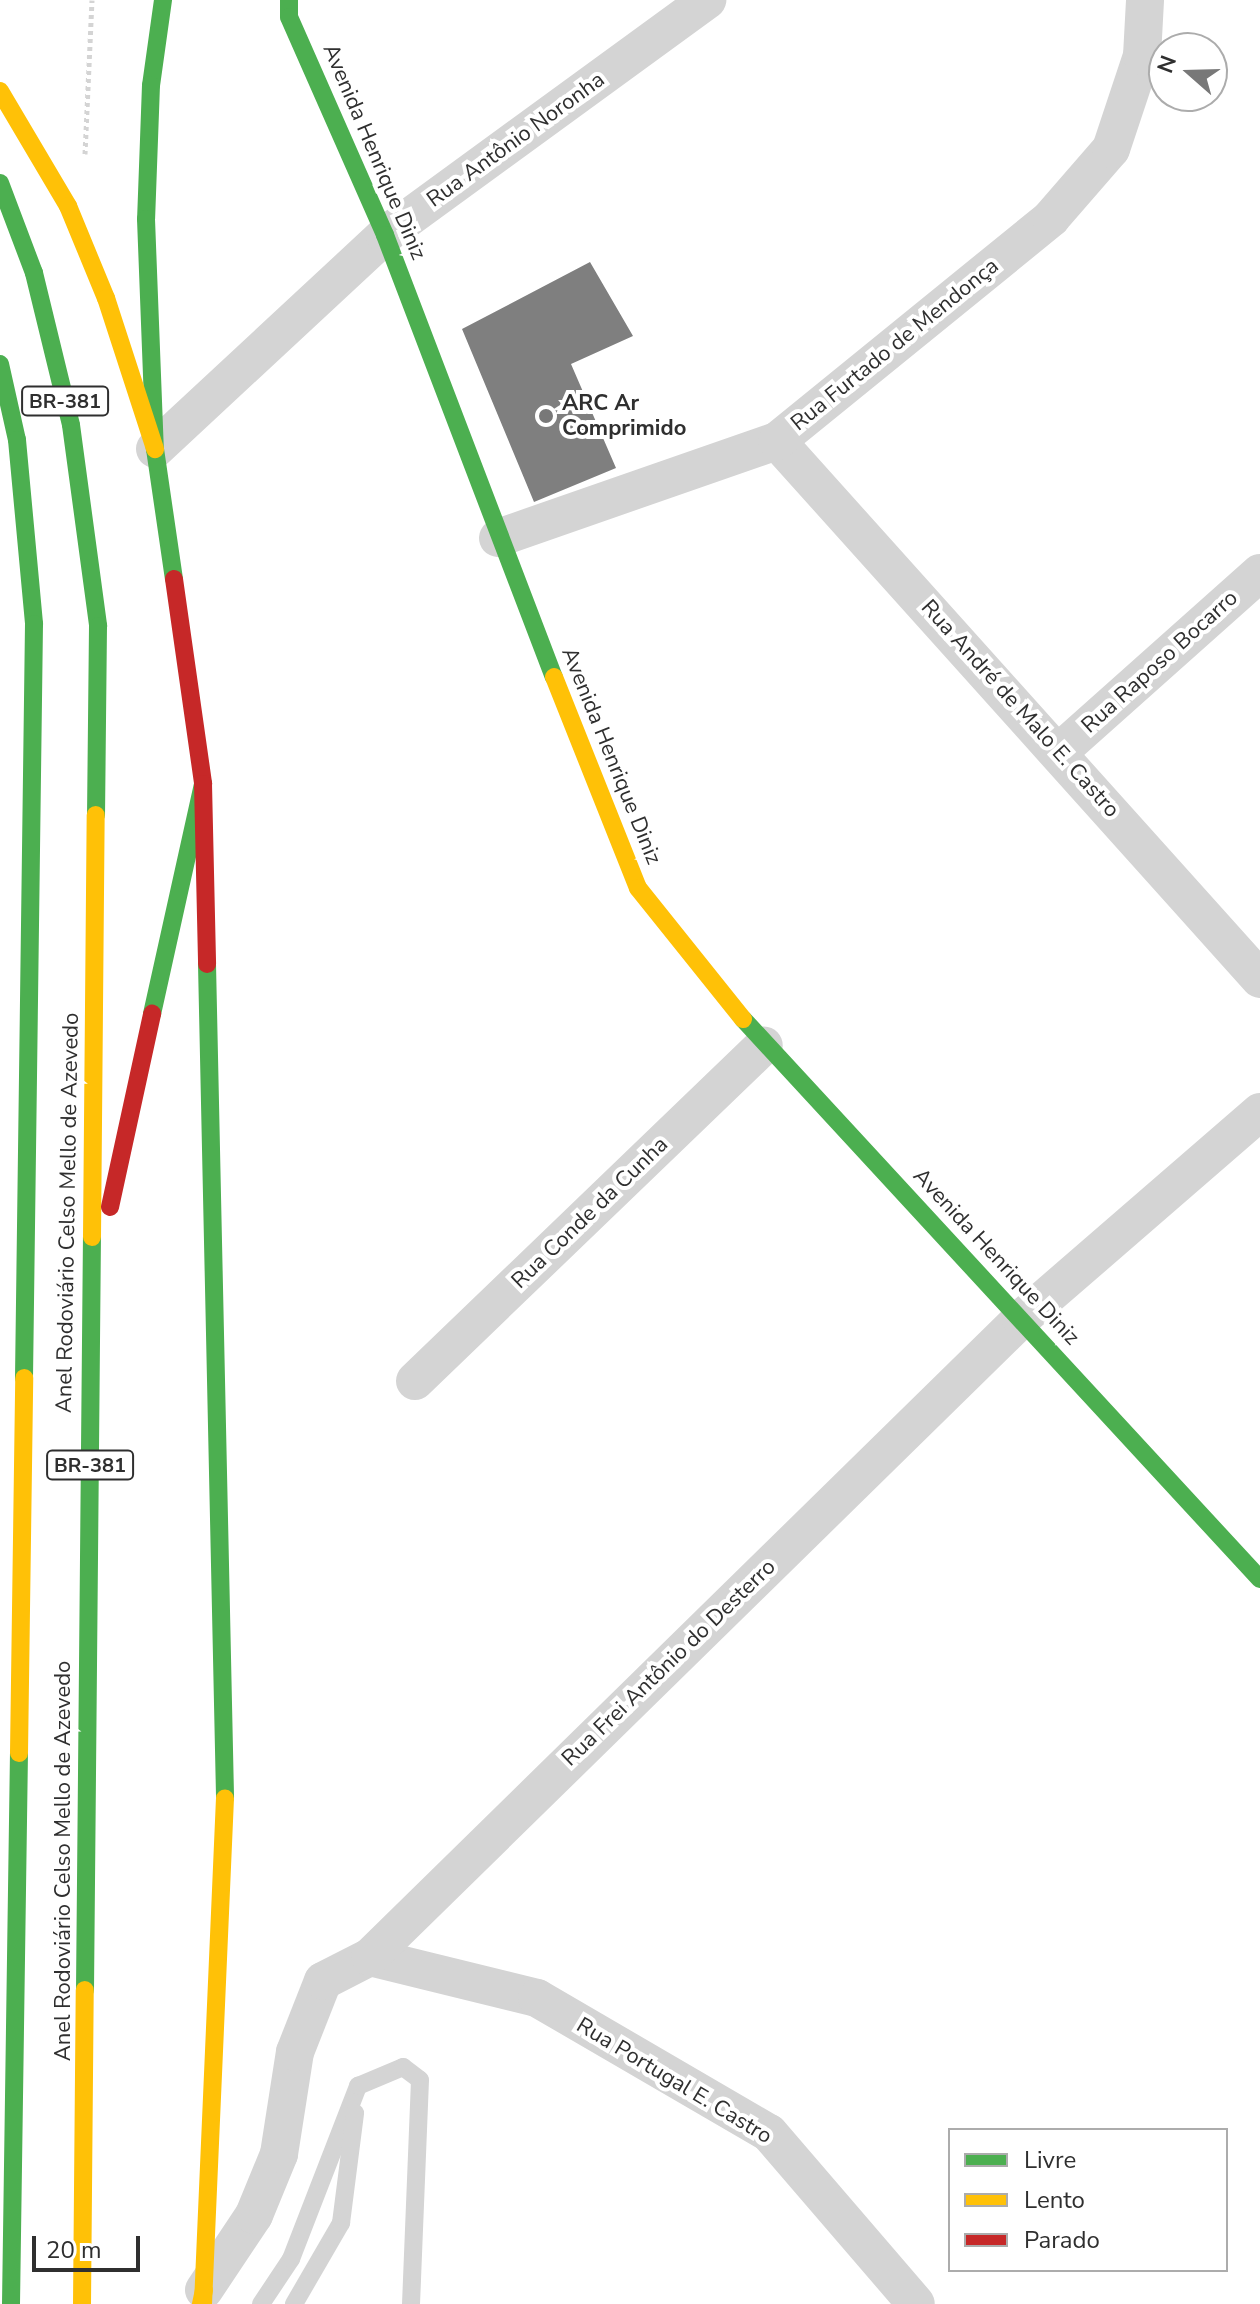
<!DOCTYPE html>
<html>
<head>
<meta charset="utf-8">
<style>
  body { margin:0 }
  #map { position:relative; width:1260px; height:2304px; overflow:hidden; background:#fff; font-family:"Nunito Sans",sans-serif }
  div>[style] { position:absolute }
  .building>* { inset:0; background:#7f7f7f }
  .path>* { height:5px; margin-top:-2.5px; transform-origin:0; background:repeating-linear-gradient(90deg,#d4d4d4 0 4px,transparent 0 8px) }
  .lane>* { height:18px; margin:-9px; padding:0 9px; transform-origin:9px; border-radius:9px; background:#d4d4d4 }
  .street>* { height:38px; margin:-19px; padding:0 19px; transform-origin:19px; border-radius:19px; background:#d4d4d4 }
  .fast>* { height:18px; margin:-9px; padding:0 9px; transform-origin:9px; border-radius:9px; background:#4caf50 }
  .slow>* { height:18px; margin:-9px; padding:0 9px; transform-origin:9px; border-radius:9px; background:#ffc107 }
  .jam>* { height:18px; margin:-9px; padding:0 9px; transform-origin:9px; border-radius:9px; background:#c62828 }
  .dots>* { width:22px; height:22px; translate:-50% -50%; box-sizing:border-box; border:4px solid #fff; border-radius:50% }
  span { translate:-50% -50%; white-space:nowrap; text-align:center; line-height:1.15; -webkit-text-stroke:8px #fff; paint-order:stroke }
  .shield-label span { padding:2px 6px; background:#fff; border:2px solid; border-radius:6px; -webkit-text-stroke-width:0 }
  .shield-label { font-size:20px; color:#2f2f2f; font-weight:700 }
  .street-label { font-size:22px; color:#2f2f2f }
  .poi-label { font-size:22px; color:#2f2f2f; font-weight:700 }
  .left { translate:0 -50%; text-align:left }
  .legend { position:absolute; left:948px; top:2128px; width:280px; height:144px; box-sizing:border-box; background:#fff; border:2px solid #acacac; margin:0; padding:10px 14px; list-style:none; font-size:24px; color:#2f2f2f }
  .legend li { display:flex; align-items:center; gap:16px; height:40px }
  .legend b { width:40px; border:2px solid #acacac }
  .north { position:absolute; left:1148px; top:32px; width:80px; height:80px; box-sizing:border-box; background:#fff; border:2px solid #acacac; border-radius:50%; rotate:290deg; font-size:22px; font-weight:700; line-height:32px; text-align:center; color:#2f2f2f }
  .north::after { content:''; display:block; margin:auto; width:28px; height:36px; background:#787878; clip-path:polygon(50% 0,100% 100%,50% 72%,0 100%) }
  .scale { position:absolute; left:32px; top:2236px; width:108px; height:36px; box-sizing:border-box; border:4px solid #2f2f2f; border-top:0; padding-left:10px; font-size:24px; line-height:28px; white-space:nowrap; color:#2f2f2f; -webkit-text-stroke:6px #fff; paint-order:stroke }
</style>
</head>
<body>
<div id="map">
  <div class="building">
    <div style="clip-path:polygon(590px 262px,633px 336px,571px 364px,616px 468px,534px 502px,462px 329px)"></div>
  </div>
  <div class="path">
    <div style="left:85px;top:154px;width:154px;rotate:-87.4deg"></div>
  </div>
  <div class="lane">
    <div style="left:261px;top:2304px;width:54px;rotate:-56.3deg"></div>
    <div style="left:291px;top:2259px;width:186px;rotate:-68.8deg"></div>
    <div style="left:358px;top:2086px;width:49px;rotate:-22.9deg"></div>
    <div style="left:403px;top:2067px;width:21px;rotate:37deg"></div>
    <div style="left:420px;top:2080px;width:224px;rotate:92.3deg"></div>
    <div style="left:294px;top:2304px;width:94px;rotate:-59.9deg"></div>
    <div style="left:341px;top:2223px;width:111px;rotate:-82.7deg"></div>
  </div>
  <div class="street">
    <div style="left:777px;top:441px;width:723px;rotate:48.08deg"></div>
    <div style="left:155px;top:449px;width:314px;rotate:-42.9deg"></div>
    <div style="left:385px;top:235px;width:399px;rotate:-36.1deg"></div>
    <div style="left:498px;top:538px;width:295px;rotate:-19.2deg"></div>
    <div style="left:777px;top:441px;width:353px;rotate:-39.1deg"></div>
    <div style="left:1051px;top:218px;width:91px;rotate:-49deg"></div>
    <div style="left:1111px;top:149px;width:98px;rotate:-71.6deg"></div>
    <div style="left:1142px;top:56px;width:56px;rotate:-86.9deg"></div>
    <div style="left:1059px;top:752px;width:269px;rotate:-41.7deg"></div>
    <div style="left:415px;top:1381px;width:484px;rotate:-43.9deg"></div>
    <div style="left:370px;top:1957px;width:172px;rotate:13.8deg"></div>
    <div style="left:537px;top:1998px;width:268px;rotate:30.2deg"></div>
    <div style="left:769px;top:2133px;width:225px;rotate:49.3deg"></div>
    <div style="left:204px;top:2290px;width:90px;rotate:-56.3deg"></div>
    <div style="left:254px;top:2215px;width:66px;rotate:-67.7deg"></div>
    <div style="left:279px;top:2154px;width:103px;rotate:-81.1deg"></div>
    <div style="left:295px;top:2052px;width:76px;rotate:-68.5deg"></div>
    <div style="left:323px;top:1981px;width:53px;rotate:-27.1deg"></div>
    <div style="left:370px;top:1957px;width:912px;rotate:-44.42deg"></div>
    <div style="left:1021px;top:1319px;width:316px;rotate:-40.9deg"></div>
  </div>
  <div class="fast">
    <div style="left:163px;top:0;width:86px;rotate:98deg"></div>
    <div style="left:151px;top:85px;width:134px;rotate:92.1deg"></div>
    <div style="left:146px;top:219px;width:230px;rotate:87.8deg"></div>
    <div style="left:155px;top:449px;width:131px;rotate:81.7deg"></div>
    <div style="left:289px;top:0;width:17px;rotate:90deg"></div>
    <div style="left:289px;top:17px;width:238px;rotate:66.2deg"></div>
    <div style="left:385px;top:235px;width:473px;rotate:69.1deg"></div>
    <div style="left:0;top:183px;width:96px;rotate:69.3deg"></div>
    <div style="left:34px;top:273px;width:156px;rotate:76.3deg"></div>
    <div style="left:71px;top:425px;width:203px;rotate:82.3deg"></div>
    <div style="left:98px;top:626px;width:189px;rotate:90.6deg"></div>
    <div style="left:0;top:364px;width:78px;rotate:77.4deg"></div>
    <div style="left:17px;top:440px;width:185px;rotate:84.7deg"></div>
    <div style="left:34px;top:624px;width:754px;rotate:90.76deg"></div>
    <div style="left:207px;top:964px;width:834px;rotate:88.76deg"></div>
    <div style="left:152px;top:1014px;width:236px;rotate:-77.5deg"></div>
    <div style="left:743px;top:1019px;width:762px;rotate:47.29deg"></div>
    <div style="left:85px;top:1990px;width:753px;rotate:-89.47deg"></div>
    <div style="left:11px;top:2304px;width:551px;rotate:-89.17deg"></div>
  </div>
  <div class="slow">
    <div style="left:0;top:91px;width:134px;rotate:59.4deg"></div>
    <div style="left:68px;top:206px;width:100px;rotate:67.6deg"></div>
    <div style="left:106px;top:298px;width:159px;rotate:72deg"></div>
    <div style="left:554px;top:677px;width:227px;rotate:68.3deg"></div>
    <div style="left:638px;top:888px;width:168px;rotate:51.3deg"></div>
    <div style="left:92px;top:1237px;width:422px;rotate:-89.5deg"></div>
    <div style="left:19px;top:1753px;width:375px;rotate:-89.2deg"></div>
    <div style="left:82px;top:2304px;width:314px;rotate:-89.5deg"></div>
    <div style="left:201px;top:2304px;width:14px;rotate:-78deg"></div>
    <div style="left:203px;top:2304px;width:506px;rotate:-87.51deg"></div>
  </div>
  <div class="jam">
    <div style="left:174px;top:579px;width:207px;rotate:81.9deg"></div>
    <div style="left:203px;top:784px;width:180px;rotate:88.7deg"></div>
    <div style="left:110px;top:1207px;width:198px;rotate:-77.7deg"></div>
  </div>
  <div class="dots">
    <div style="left:546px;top:416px;background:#787878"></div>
  </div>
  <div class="shield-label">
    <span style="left:65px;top:401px">BR-381</span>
    <span style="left:90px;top:1465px">BR-381</span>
  </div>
  <div class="street-label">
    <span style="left:516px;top:140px;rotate:-36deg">Rua Antônio Noronha</span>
    <span style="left:374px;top:152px;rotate:67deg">Avenida Henrique Diniz</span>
    <span style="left:895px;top:345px;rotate:-39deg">Rua Furtado de Mendonça</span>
    <span style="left:1160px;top:662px;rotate:-42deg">Rua Raposo Bocarro</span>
    <span style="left:1020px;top:709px;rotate:48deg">Rua André de Malo E. Castro</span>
    <span style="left:611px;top:756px;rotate:68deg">Avenida Henrique Diniz</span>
    <span style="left:68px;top:1213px;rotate:-89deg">Anel Rodoviário Celso Mello de Azevedo</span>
    <span style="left:590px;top:1213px;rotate:-44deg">Rua Conde da Cunha</span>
    <span style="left:996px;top:1257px;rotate:47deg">Avenida Henrique Diniz</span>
    <span style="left:669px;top:1663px;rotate:-44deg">Rua Frei Antônio do Desterro</span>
    <span style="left:64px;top:1861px;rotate:-90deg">Anel Rodoviário Celso Mello de Azevedo</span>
    <span style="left:674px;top:2081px;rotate:31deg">Rua Portugal E. Castro</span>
  </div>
  <div class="poi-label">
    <span class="left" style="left:562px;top:416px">ARC Ar<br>Comprimido</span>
  </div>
  <ul class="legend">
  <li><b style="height:10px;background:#4caf50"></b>Livre</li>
  <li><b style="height:10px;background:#ffc107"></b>Lento</li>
  <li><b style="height:10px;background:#c62828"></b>Parado</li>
  </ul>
  <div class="north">N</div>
  <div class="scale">20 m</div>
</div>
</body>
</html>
